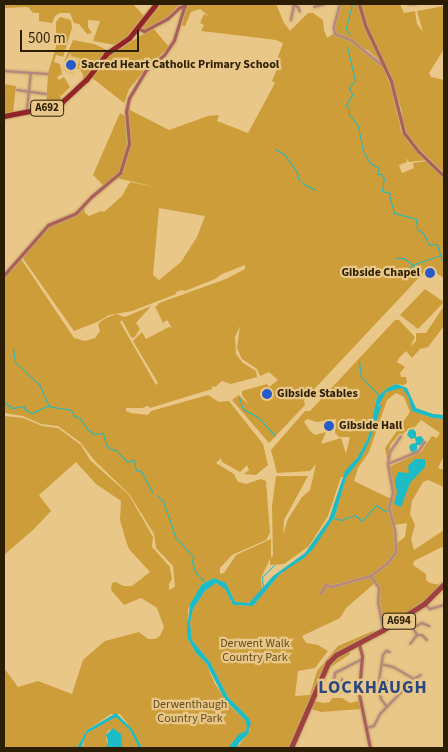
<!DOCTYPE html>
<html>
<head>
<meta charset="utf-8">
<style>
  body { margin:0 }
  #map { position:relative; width:448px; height:752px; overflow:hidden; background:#e8c788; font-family:"Source Sans 3",sans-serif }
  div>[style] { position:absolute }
  .built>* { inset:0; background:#e2bd76 }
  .green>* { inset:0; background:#cc9d38 }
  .water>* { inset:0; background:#1dbbc6 }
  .stream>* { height:1px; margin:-0.5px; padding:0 0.5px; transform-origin:0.5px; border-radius:0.5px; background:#1dbbc6 }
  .roads { filter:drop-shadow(0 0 1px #c2a56e) drop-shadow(0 0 1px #c2a56e) }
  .street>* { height:2px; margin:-1px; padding:0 1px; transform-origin:1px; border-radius:1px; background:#b88380 }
  .secondary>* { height:3px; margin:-1.5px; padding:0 1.5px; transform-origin:1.5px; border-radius:1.5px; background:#ab5e5b }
  .primary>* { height:4.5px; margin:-2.25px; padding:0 2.25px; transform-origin:2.25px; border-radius:2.25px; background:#9f4041 }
  .highway>* { height:5px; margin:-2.5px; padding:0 2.5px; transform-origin:2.5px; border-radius:2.5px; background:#932229 }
  .dots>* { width:14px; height:14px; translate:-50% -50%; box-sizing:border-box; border:2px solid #e8c788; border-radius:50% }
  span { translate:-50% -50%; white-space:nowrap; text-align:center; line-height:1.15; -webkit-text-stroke:4.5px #e8c788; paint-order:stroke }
  .shield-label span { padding:1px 4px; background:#e8c788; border:1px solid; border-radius:4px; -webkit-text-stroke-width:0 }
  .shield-label { font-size:11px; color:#2b1e04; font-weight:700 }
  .poi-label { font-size:12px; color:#2b1e04; font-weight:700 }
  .left { translate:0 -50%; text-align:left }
  .right { translate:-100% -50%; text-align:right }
  .park-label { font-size:12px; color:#644c1c }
  .district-label { font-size:18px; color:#2b477f; font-weight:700; letter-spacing:1px }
  .frame { position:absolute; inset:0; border:5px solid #2b1e04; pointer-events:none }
  .scale { position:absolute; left:20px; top:30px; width:119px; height:22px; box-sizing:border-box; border:2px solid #2b1e04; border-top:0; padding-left:6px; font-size:15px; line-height:18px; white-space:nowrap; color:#2b1e04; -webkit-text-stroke:4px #e8c788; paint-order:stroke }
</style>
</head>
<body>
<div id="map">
  <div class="built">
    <div style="clip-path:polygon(69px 55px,80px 58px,74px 76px,62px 70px,64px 62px)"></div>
  </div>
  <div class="green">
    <div style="clip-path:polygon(4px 4px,133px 4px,144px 16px,126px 38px,115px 45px,93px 41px,100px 21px,88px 20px,88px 27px,92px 33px,87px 34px,79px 24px,74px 23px,70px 13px,60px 13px,55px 16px,52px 23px,39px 21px,39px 13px,33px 13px,28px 7px,4px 8px)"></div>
    <div style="clip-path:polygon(161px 4px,180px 4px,166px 18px,143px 30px,141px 28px)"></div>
    <div style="clip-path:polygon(evenodd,187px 4px,276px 4px,284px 23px,290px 31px,308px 13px,313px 13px,323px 20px,324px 30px,327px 38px,336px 32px,334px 29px,341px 4px,400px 4px,404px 13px,415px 11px,417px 24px,423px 32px,417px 11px,444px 6px,444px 49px,429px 73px,431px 77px,444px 80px,444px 173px,409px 139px,403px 128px,402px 111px,388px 69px,368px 50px,360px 47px,383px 67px,393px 92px,401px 131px,409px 143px,426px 160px,409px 162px,406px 158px,407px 162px,399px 165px,402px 173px,414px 168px,413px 163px,427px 161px,444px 177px,444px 278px,428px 268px,412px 271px,395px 277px,428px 268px,304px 400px,305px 405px,269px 443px,232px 400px,239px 395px,249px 405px,242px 395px,242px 391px,267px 384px,269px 387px,278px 380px,269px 372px,260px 376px,257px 369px,242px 359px,237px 348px,240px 326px,235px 337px,236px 354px,243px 363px,256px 371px,257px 377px,231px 384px,222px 381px,215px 387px,212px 386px,212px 389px,150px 408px,148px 406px,142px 408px,126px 408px,126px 411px,131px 413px,148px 415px,151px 411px,208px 395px,219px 402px,229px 401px,263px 444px,268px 465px,256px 475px,244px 474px,249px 470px,247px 465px,240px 472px,222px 462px,221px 458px,216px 463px,234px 474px,238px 482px,246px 484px,261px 479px,266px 481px,270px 533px,266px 540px,232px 555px,220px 568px,220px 574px,224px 573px,236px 555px,271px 539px,271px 557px,273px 556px,272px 506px,276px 476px,308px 476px,284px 520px,283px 534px,288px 519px,302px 497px,310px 490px,316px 464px,310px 471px,277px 473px,271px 450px,305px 411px,310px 411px,395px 320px,399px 320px,415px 337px,410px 347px,416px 341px,416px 333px,426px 333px,444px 306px,444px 326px,428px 347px,420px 349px,412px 358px,406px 351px,399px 358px,397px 362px,405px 367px,400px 373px,401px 377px,406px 377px,407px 383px,404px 385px,397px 384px,389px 387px,377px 397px,368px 438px,357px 458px,343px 477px,341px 477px,328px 516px,309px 546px,284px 564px,270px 565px,270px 559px,261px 578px,262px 589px,251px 602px,244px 604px,235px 602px,226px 583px,214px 578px,202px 584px,188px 609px,188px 639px,196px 653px,206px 663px,215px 684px,230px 706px,245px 720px,247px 726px,246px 731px,238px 736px,228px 748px,142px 748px,127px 723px,120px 714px,111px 714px,87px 730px,77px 748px,4px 748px,4px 668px,18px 687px,38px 681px,72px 694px,83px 660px,99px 646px,105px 641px,139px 632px,148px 639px,155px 639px,160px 636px,164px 627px,157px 608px,141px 598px,124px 605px,111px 590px,112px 583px,116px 582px,123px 586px,132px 586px,150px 572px,129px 549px,126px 541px,120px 520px,121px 501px,96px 484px,76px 462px,39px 495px,51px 511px,34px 529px,4px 555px,4px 416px,23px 418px,42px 426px,58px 428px,81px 445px,90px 460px,129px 495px,153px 537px,152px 547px,170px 567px,172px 579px,169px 584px,169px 590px,175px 587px,173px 566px,156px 548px,154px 534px,130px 495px,95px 461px,80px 442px,58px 426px,41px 424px,23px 416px,4px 413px,4px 277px,21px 259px,74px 338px,85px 341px,95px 338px,100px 331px,98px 324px,104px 319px,116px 314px,125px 317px,151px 306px,136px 323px,140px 329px,134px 338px,131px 337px,122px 320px,120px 322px,156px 385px,158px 383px,133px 341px,142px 332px,146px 339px,169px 327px,172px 328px,167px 320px,163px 323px,155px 306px,157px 306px,159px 303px,226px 279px,245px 269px,245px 265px,222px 274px,215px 279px,185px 291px,182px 290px,176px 292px,176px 294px,132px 311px,109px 315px,97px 322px,74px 331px,22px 257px,51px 225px,76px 215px,84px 208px,85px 213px,89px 216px,101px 211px,104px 212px,122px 196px,130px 182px,160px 188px,117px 178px,125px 166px,130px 144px,128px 109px,169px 130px,208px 116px,219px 115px,217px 121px,248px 133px,275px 83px,272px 81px,279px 64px,278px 57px,283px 43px,276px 40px,201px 31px,204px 25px,200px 23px,204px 14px,209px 16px,200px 9px,191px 12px,185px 26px,182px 26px,187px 4px,159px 208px,205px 216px,197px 237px,181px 262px,159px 280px,153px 275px,159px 208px,187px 4px,307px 419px,317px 422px,336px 419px,335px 433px,339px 437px,350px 437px,346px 454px,341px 438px,321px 444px,326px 432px,315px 435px,311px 432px,304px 422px,307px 419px)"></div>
    <div style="clip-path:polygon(60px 17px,71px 20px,72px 28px,63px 57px,56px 55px,54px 62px,60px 64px,62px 74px,57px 77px,59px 80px,64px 77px,70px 87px,61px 96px,59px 94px,62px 100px,46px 107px,48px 73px,56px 47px,56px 22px)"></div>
    <div style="clip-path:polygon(153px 28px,169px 47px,148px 66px,129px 89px,124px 103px,91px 77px,105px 58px)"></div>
    <div style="clip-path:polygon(73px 40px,94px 44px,107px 50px,83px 81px,83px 75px,80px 69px,77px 69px,80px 58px,71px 56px,71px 53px,64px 62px)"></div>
    <div style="clip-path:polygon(4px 84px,16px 86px,13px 113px,4px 114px)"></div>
    <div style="clip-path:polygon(120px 113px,125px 116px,127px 147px,120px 171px,104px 186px,93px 175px)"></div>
    <div style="clip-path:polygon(425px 289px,444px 302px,418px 329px,400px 315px)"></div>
    <div style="clip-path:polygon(evenodd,396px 388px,402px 388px,407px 393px,413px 411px,433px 418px,444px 419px,444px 456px,438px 468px,444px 470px,444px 487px,428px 480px,423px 482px,412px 501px,410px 514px,415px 525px,411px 539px,414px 550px,444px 530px,444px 546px,414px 561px,413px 565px,426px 574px,426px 580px,430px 583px,440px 585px,422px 604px,383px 629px,378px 603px,379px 588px,376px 582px,346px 608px,340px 618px,302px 636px,306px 643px,318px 645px,328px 651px,315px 668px,298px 671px,295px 696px,310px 695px,317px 671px,338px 646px,373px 631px,375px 632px,348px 648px,350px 654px,331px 667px,289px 748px,237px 748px,250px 730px,248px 717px,228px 697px,210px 662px,192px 640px,190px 623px,193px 609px,205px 591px,213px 584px,218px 583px,225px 589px,233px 605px,253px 606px,280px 574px,310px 552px,335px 516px,346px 478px,370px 440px,382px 396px,386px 392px,396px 388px,396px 393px,404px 397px,410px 412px,385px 448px,388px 464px,390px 445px,399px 434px,403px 434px,409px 428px,415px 427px,421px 420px,440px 433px,437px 438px,432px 436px,421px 452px,389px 467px,393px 493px,391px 499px,354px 481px,358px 468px,369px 452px,387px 400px,396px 393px,396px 388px,407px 523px,405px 537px,397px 543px,394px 525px,407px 523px)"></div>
    <div style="clip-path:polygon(332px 698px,342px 698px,350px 703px,359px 701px,361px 709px,321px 712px,311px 709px,314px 701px,324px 703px,330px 702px)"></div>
    <div style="clip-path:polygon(112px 717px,119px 717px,130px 730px,139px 748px,122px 748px,110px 729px,107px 733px,106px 739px,108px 744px,106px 748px,83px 748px,84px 737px,87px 733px)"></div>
  </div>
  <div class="water">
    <div style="clip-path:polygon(397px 384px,407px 388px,416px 408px,433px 414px,444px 415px,444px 419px,433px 418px,412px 411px,408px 396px,402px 388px,386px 392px,378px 407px,382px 404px,370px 440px,361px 458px,346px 478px,335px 516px,313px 549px,304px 558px,280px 574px,253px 606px,233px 605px,225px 589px,216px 583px,205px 591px,193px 609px,190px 623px,192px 640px,210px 662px,228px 697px,248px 717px,251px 723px,248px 734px,239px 743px,237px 748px,228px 748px,239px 734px,246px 731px,247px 726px,245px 720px,225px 700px,206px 663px,196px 653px,188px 639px,187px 630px,190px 604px,202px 584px,214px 578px,226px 583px,235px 602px,249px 603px,273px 576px,305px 553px,329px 519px,345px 471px,357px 458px,368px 438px,377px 397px,389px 387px)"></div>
    <div style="clip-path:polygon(413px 429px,416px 432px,416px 437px,421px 436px,424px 440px,422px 445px,417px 445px,417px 451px,414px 453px,411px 452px,409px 447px,411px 444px,416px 443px,415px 438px,411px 439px,407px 435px,409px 430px)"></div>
    <div style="clip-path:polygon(415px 459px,425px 459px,425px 467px,410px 483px,401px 507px,394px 504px,397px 493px,395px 480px,398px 472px,409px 473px,408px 466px)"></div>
    <div style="clip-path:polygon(116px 713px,132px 729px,142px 748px,139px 748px,130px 730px,116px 717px,87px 733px,82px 745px,83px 748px,77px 748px,87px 730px)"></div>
    <div style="clip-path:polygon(113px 728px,121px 734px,122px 748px,106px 748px,108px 742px,106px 735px)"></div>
  </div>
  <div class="stream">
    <div style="left:349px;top:34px;width:7px;rotate:-117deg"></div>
    <div style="left:346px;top:28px;width:25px;rotate:-76deg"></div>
    <div style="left:347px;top:46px;width:36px;rotate:77deg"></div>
    <div style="left:355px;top:81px;width:8px;rotate:135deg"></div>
    <div style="left:349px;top:87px;width:9px;rotate:69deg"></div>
    <div style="left:352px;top:95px;width:12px;rotate:121deg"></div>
    <div style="left:346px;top:105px;width:4px;rotate:45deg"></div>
    <div style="left:349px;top:108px;width:6px;rotate:90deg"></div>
    <div style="left:349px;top:114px;width:15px;rotate:53deg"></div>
    <div style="left:358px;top:126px;width:25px;rotate:79deg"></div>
    <div style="left:363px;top:151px;width:14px;rotate:60deg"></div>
    <div style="left:370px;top:163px;width:10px;rotate:29deg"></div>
    <div style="left:379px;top:168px;width:6px;rotate:108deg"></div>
    <div style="left:377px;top:174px;width:4px"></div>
    <div style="left:381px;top:174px;width:5px;rotate:53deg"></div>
    <div style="left:384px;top:178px;width:13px;rotate:99deg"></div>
    <div style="left:382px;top:191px;width:8px;rotate:14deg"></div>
    <div style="left:390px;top:193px;width:2px;rotate:117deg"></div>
    <div style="left:389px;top:195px;width:19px;rotate:74deg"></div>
    <div style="left:394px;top:213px;width:23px;rotate:15deg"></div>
    <div style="left:416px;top:219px;width:10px;rotate:84deg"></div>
    <div style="left:417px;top:229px;width:7px;rotate:34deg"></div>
    <div style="left:423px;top:233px;width:13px;rotate:63deg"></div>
    <div style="left:429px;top:245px;width:8px;rotate:-7deg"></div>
    <div style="left:437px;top:244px;width:15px;rotate:74deg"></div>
    <div style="left:441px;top:258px;width:5px;rotate:53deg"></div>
    <div style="left:275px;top:149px;width:12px;rotate:31deg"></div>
    <div style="left:285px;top:155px;width:21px;rotate:55deg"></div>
    <div style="left:297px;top:172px;width:7px;rotate:82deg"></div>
    <div style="left:299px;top:180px;width:1px;rotate:45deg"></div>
    <div style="left:302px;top:183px;width:15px;rotate:28deg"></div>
    <div style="left:396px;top:258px;width:8px"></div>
    <div style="left:404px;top:258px;width:11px;rotate:38deg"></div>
    <div style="left:400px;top:273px;width:20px;rotate:-30deg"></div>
    <div style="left:417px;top:263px;width:23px;rotate:-18deg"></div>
    <div style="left:13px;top:348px;width:14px;rotate:82deg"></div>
    <div style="left:15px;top:362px;width:33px;rotate:43deg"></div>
    <div style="left:39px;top:384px;width:24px;rotate:66deg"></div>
    <div style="left:359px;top:361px;width:16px;rotate:83deg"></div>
    <div style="left:361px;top:377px;width:27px;rotate:45deg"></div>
    <div style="left:239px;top:397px;width:13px;rotate:72deg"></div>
    <div style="left:243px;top:409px;width:18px;rotate:29deg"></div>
    <div style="left:259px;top:418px;width:24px;rotate:48deg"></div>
    <div style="left:4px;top:402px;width:10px;rotate:37deg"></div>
    <div style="left:12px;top:408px;width:13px;rotate:-9deg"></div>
    <div style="left:25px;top:406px;width:3px;rotate:108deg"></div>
    <div style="left:24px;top:409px;width:9px;rotate:27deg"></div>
    <div style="left:32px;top:413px;width:17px;rotate:-25deg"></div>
    <div style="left:47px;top:406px;width:24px;rotate:9deg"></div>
    <div style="left:71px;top:410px;width:7px;rotate:63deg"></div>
    <div style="left:74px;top:416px;width:6px;rotate:18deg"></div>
    <div style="left:80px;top:418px;width:13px;rotate:58deg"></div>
    <div style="left:87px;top:429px;width:9px;rotate:36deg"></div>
    <div style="left:94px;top:434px;width:9px;rotate:-6deg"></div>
    <div style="left:103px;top:433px;width:12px;rotate:76deg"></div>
    <div style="left:106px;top:445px;width:6px;rotate:39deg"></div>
    <div style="left:111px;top:449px;width:5px;rotate:11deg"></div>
    <div style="left:116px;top:450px;width:16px;rotate:47deg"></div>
    <div style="left:127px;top:462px;width:7px;rotate:-16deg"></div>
    <div style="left:134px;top:460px;width:10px;rotate:79deg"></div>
    <div style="left:136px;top:470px;width:5px;rotate:11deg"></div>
    <div style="left:141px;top:471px;width:24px;rotate:62deg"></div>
    <div style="left:157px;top:495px;width:8px;rotate:45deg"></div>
    <div style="left:163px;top:501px;width:39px;rotate:71deg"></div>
    <div style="left:176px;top:538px;width:25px;rotate:47deg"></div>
    <div style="left:193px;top:556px;width:7px;rotate:98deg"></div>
    <div style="left:192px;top:563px;width:11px;rotate:68deg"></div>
    <div style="left:196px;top:573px;width:11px;rotate:45deg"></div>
    <div style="left:334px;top:518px;width:7px;rotate:16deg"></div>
    <div style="left:341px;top:520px;width:15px;rotate:-20deg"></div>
    <div style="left:355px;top:515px;width:9px;rotate:41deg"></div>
    <div style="left:362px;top:521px;width:21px;rotate:-49deg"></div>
    <div style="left:376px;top:505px;width:11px;rotate:34deg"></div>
    <div style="left:385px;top:511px;width:3px;rotate:-18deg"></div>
    <div style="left:263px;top:587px;width:10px;rotate:-96deg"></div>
    <div style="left:262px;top:577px;width:17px;rotate:-45deg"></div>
  </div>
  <div class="roads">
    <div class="street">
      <div style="left:340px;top:4px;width:24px;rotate:105deg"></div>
      <div style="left:334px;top:27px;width:7px;rotate:82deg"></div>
      <div style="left:335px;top:34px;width:17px;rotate:21deg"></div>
      <div style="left:351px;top:40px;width:40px;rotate:39deg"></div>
      <div style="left:408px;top:4px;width:8px"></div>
      <div style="left:294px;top:5px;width:4px;rotate:27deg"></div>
      <div style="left:298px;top:7px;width:5px;rotate:68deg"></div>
      <div style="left:314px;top:7px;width:11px;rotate:-15deg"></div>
      <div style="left:291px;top:20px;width:16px;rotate:-79deg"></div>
      <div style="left:4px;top:71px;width:44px;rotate:3.9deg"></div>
      <div style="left:17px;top:90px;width:29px;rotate:8deg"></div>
      <div style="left:27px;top:110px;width:37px;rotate:-84deg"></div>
      <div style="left:388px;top:464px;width:32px;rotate:-22deg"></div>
      <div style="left:418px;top:452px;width:12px;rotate:-55deg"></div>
      <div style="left:321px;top:594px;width:10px;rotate:-61deg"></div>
      <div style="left:326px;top:585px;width:6px;rotate:18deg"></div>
      <div style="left:332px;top:587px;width:41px;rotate:-15.8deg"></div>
      <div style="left:424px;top:604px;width:8px;rotate:40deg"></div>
      <div style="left:430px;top:609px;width:15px;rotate:-16deg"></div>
      <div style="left:403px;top:618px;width:14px;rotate:45deg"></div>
      <div style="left:413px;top:628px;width:10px;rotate:-29deg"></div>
      <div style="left:422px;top:623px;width:8px;rotate:23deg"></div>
      <div style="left:383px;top:628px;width:25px;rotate:-101deg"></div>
      <div style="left:378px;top:603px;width:15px;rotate:-86deg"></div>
      <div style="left:379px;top:588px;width:14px;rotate:-124deg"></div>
      <div style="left:371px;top:576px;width:20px;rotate:-37deg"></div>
      <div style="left:387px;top:564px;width:14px;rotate:-51deg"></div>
      <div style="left:396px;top:553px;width:23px;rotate:-92deg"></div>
      <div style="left:395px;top:530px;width:23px;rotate:-105deg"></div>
      <div style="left:389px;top:508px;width:16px;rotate:-75deg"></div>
      <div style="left:393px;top:493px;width:29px;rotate:-100deg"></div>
      <div style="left:388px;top:464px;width:12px;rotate:-81deg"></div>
      <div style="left:390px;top:452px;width:19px;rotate:-55deg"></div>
      <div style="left:417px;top:635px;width:5px"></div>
      <div style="left:422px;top:635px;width:7px;rotate:45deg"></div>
      <div style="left:410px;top:644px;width:11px;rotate:-52deg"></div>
      <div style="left:417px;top:635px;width:8px;rotate:-120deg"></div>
      <div style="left:342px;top:679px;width:12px;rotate:95deg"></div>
      <div style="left:341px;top:691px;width:8px;rotate:180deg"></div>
      <div style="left:333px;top:691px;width:18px;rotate:-84deg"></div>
      <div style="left:335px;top:673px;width:30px;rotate:-27deg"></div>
      <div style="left:414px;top:679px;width:8px;rotate:-30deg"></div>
      <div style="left:380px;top:680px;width:12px;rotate:9deg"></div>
      <div style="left:387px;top:707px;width:10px;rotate:-127deg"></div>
      <div style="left:381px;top:699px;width:12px;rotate:-104deg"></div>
      <div style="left:378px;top:687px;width:32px;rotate:-81deg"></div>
      <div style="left:383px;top:655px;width:5px;rotate:-53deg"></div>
      <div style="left:386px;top:651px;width:4px;rotate:14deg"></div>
      <div style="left:367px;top:728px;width:7px;rotate:-16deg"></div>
      <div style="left:374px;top:726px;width:13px;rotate:-63deg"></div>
      <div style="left:380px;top:714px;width:49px;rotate:-45.8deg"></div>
      <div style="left:414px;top:679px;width:24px;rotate:-150deg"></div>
      <div style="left:393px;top:667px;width:12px;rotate:-166deg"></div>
    </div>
    <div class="secondary">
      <div style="left:359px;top:4px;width:22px;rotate:74deg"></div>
      <div style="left:365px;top:25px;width:62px;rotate:65.1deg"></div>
      <div style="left:391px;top:81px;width:54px;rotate:76deg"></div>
      <div style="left:404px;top:133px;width:23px;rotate:52deg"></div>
      <div style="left:418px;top:151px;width:36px;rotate:44deg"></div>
      <div style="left:137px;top:28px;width:8px;rotate:23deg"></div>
      <div style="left:144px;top:31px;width:27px;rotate:-28deg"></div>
      <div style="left:168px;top:18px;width:16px;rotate:-43deg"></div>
      <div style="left:180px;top:7px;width:5px;rotate:-11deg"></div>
      <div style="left:4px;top:275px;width:67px;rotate:-48.7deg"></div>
      <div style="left:48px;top:225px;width:30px;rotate:-23deg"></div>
      <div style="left:76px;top:213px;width:22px;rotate:-47deg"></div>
      <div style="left:91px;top:197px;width:38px;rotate:-40deg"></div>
      <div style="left:120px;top:173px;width:30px;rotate:-73deg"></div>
      <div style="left:129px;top:144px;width:32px;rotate:-95deg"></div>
      <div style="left:126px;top:112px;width:14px;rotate:-78deg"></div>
      <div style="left:129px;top:98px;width:33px;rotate:-59deg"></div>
      <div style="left:146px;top:70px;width:23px;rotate:-40deg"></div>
      <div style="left:164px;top:55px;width:18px;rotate:-56deg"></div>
      <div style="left:174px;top:40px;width:38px;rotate:-73deg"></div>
      <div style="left:359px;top:644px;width:12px;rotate:76deg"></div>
      <div style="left:362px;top:656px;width:38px;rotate:95deg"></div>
      <div style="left:359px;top:694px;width:55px;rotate:78.5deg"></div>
    </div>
    <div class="primary">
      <div style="left:291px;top:748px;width:93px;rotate:-66.5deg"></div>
      <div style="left:328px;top:663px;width:11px;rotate:-45deg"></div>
      <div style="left:336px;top:655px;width:53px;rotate:-28deg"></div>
      <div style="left:383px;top:630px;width:49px;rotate:-32.4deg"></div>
      <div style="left:424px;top:604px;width:28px;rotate:-45deg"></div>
    </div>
    <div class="highway">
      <div style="left:4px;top:116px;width:47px;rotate:-11.1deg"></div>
      <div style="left:50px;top:107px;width:13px;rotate:-23deg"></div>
      <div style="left:62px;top:102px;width:33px;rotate:-43deg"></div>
      <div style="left:86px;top:80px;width:33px;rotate:-52deg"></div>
      <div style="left:106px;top:54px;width:28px;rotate:-35deg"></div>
      <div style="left:129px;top:38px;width:43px;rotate:-51.5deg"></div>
    </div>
  </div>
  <div class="dots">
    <div style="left:71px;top:65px;background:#275bc9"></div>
    <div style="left:430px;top:273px;background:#275bc9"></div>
    <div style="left:267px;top:394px;background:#275bc9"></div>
    <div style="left:329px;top:426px;background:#275bc9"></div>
  </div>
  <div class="shield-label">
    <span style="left:47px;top:108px">A692</span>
    <span style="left:399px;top:621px">A694</span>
  </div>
  <div class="poi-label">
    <span class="left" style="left:81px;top:65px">Sacred Heart Catholic Primary School</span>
    <span class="right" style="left:420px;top:273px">Gibside Chapel</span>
    <span class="left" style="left:277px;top:394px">Gibside Stables</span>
    <span class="left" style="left:339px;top:426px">Gibside Hall</span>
  </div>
  <div class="park-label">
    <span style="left:255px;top:651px">Derwent Walk<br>Country Park</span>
    <span style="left:190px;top:712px">Derwenthaugh<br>Country Park</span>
  </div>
  <div class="district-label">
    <span style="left:373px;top:688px">LOCKHAUGH</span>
  </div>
  <div class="frame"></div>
  <div class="scale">500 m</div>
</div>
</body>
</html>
